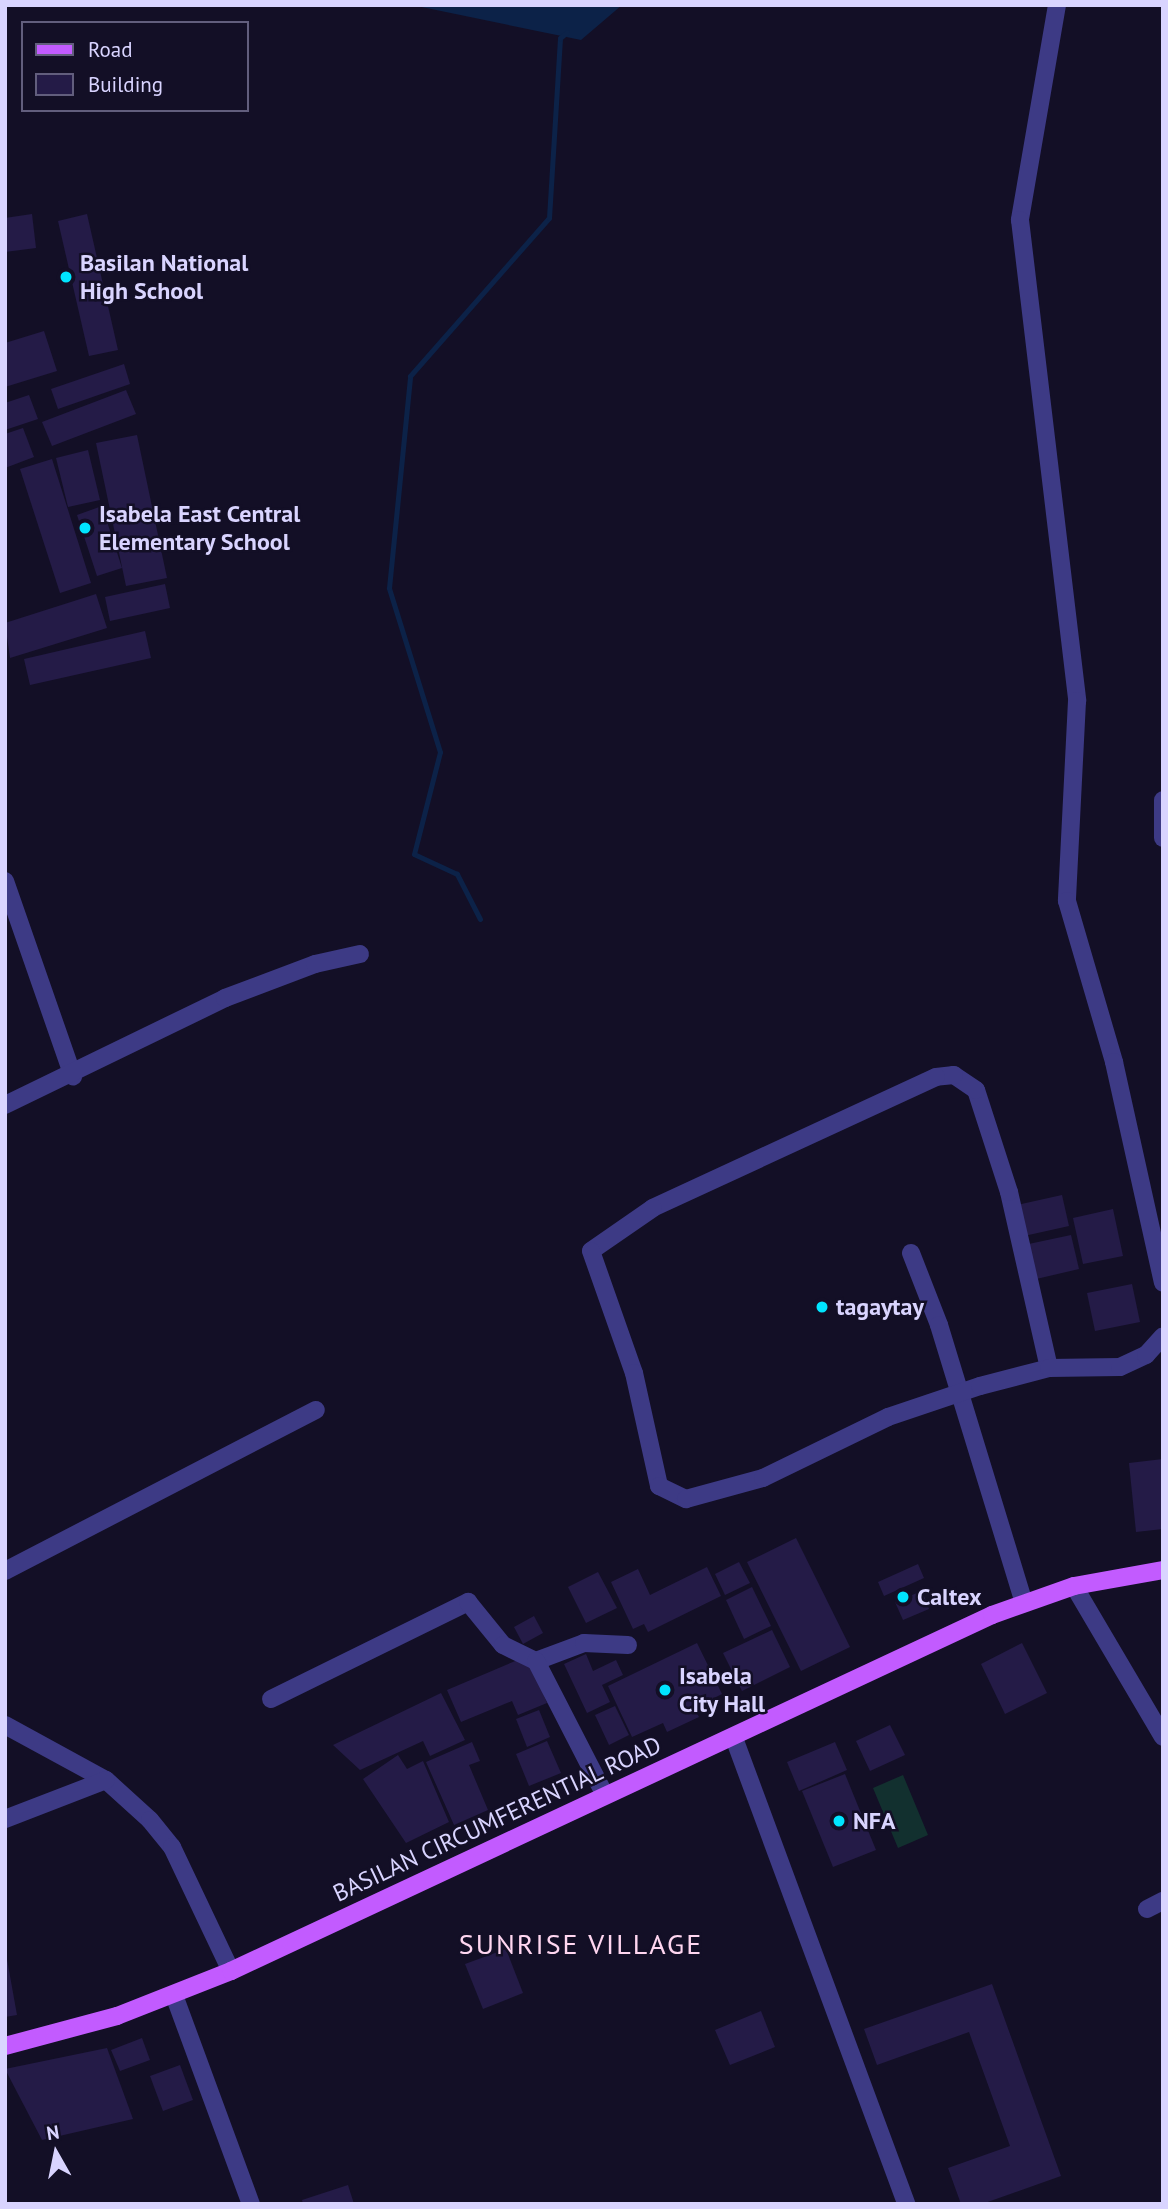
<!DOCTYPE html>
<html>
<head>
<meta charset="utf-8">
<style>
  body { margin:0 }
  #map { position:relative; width:1168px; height:2209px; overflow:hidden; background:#130f26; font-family:"PT Sans",sans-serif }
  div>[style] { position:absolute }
  .green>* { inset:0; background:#12302f }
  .water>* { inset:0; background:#0c2248 }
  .stream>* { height:5px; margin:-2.5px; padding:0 2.5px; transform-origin:2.5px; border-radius:2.5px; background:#0c2248 }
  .building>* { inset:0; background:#241b47 }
  .minor>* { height:18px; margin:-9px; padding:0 9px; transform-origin:9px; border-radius:9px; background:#3d3a85 }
  .major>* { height:18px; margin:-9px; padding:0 9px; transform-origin:9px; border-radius:9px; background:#c25bff }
  .dots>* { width:19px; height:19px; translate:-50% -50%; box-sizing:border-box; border:4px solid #130f26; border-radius:50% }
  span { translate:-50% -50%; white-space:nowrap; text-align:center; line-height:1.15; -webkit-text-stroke:5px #130f26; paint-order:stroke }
  .poi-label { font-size:24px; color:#d9d4ff; font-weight:700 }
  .left { translate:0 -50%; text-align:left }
  .street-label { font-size:24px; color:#d9d4ff }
  .quarter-label { font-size:28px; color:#ffd6f0; letter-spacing:2px }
  .frame { position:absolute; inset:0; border:7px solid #d9d4ff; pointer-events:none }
  .legend { position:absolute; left:21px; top:21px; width:228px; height:91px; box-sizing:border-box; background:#130f26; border:2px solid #625e7d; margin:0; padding:9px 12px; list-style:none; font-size:21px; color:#d9d4ff }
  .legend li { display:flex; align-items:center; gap:14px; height:35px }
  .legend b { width:35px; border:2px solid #625e7d }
  .north { position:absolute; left:21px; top:2118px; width:70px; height:70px; -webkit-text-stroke:5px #130f26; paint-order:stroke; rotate:351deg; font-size:19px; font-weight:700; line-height:28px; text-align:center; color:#d9d4ff }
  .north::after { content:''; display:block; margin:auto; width:24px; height:32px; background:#d9d4ff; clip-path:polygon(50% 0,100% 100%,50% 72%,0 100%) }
</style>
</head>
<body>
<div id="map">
  <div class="green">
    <div style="clip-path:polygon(903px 1775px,928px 1835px,898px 1848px,873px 1788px)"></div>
  </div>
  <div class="water">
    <div style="clip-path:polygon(412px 5px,622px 5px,581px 40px)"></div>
  </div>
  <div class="stream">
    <div style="left:480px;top:919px;width:51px;rotate:-117.1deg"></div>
    <div style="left:457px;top:874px;width:47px;rotate:-155.1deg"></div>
    <div style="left:414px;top:854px;width:105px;rotate:-75.7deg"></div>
    <div style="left:440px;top:752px;width:172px;rotate:-107.3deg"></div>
    <div style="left:389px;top:588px;width:213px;rotate:-84.3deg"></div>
    <div style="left:410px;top:376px;width:210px;rotate:-48.7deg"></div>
    <div style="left:549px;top:218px;width:180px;rotate:-86.5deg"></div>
    <div style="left:560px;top:38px;width:9px;rotate:-41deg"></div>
  </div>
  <div class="building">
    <div style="clip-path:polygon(32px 214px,36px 248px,5px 252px,5px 218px)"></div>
    <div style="clip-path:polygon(87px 214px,118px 350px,89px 356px,58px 221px)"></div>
    <div style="clip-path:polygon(44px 331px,57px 371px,5px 387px,5px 343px)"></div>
    <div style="clip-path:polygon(124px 364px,130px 384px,58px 409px,51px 389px)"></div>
    <div style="clip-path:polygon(126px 390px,136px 414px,52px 446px,42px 422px)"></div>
    <div style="clip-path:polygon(29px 395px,38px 419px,5px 430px,5px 403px)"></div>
    <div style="clip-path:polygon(23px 428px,34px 457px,5px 468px,5px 434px)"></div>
    <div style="clip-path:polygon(137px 435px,167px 578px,126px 586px,96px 443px)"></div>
    <div style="clip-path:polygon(88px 450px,100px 500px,68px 507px,56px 458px)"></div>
    <div style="clip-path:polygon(52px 459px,91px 583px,60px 593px,20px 469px)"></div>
    <div style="clip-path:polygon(102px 506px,122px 568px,97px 576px,77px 515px)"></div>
    <div style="clip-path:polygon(165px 584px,170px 608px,110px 621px,105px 597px)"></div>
    <div style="clip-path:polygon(96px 594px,107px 628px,10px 658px,5px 623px)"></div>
    <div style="clip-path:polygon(145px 631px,151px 658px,30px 685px,24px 659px)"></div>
    <div style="clip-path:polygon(1062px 1195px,1069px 1226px,1024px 1236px,1017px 1205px)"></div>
    <div style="clip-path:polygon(1113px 1209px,1123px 1256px,1083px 1264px,1073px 1218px)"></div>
    <div style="clip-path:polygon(1071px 1235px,1079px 1269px,1032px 1280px,1024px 1245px)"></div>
    <div style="clip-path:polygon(1132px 1284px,1140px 1322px,1095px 1331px,1087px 1293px)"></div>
    <div style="clip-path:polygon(1163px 1459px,1163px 1529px,1136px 1532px,1129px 1463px)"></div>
    <div style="clip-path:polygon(796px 1538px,850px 1647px,801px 1671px,747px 1562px)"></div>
    <div style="clip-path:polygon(739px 1562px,750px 1583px,725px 1595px,715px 1574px)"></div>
    <div style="clip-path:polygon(918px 1564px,924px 1578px,884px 1596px,878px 1582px)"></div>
    <div style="clip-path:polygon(707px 1567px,721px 1596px,648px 1632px,644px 1624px,633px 1629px,611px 1582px,638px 1569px,650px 1595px)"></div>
    <div style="clip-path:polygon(598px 1572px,617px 1608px,586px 1623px,568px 1587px)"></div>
    <div style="clip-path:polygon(752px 1587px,771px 1626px,744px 1639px,726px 1600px)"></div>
    <div style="clip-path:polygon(922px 1591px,929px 1609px,903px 1620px,895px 1602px)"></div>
    <div style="clip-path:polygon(534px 1616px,543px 1633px,523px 1644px,514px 1627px)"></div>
    <div style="clip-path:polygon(772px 1630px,790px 1667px,742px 1691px,723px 1653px)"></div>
    <div style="clip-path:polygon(697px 1643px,722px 1694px,694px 1708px,699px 1717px,667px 1732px,663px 1723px,632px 1737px,608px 1686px)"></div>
    <div style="clip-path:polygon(1022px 1643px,1047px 1693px,1005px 1714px,981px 1664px)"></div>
    <div style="clip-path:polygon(586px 1654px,593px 1671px,616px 1660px,623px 1675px,602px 1685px,610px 1702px,587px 1713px,564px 1664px)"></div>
    <div style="clip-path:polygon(527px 1656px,547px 1703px,518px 1715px,512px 1701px,461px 1722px,447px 1690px)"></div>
    <div style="clip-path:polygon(441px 1693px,465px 1740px,430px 1756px,423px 1741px,360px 1770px,333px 1745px)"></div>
    <div style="clip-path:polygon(615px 1706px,629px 1735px,609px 1745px,595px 1715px)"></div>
    <div style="clip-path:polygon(539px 1710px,550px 1737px,527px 1747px,516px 1719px)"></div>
    <div style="clip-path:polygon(890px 1725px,905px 1755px,870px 1771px,856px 1741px)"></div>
    <div style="clip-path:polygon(547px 1741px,561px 1773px,529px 1786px,516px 1754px)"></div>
    <div style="clip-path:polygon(472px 1742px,480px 1761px,469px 1765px,488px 1810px,454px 1825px,426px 1762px)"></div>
    <div style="clip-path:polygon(835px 1742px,847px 1770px,799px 1791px,787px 1762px)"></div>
    <div style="clip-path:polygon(398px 1755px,407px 1769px,423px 1761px,449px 1822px,406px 1843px,363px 1779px)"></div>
    <div style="clip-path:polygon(845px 1774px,876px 1850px,833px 1867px,802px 1791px)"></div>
    <div style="clip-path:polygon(5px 1948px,17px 2015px,5px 2017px)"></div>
    <div style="clip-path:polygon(506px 1949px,523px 1993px,483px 2009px,465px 1964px)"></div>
    <div style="clip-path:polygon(992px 1984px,1061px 2176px,982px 2204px,961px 2204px,948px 2168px,1010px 2146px,969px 2032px,877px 2065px,864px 2029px)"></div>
    <div style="clip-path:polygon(761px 2011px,775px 2047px,730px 2065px,715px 2030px)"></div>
    <div style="clip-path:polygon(142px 2038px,150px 2060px,120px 2071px,111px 2050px)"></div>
    <div style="clip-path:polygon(107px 2048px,133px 2119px,42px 2140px,5px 2069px)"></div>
    <div style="clip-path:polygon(180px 2065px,193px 2100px,163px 2111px,150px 2076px)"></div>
    <div style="clip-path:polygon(348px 2185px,354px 2204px,303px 2204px,302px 2200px)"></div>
  </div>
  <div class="minor">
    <div style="left:1057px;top:5px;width:218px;rotate:99.8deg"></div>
    <div style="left:1020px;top:220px;width:484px;rotate:83.2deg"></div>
    <div style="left:1077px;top:701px;width:200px;rotate:92.9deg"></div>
    <div style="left:1067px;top:901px;width:168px;rotate:73.7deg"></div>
    <div style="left:1114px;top:1062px;width:226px;rotate:77.5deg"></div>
    <div style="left:1163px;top:800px;width:38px;rotate:90deg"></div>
    <div style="left:5px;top:881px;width:207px;rotate:70.8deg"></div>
    <div style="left:5px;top:1105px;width:245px;rotate:-25.9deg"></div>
    <div style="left:225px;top:998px;width:96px;rotate:-20.7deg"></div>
    <div style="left:315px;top:964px;width:46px;rotate:-12.5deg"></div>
    <div style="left:911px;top:1253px;width:77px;rotate:68.7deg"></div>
    <div style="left:939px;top:1325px;width:291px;rotate:73deg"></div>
    <div style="left:1049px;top:1368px;width:180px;rotate:-102.8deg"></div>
    <div style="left:1009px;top:1192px;width:107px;rotate:-107.9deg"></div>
    <div style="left:976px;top:1090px;width:27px;rotate:-146deg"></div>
    <div style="left:954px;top:1075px;width:18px;rotate:174deg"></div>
    <div style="left:936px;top:1077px;width:312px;rotate:155.2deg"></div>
    <div style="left:653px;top:1208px;width:75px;rotate:145.3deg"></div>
    <div style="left:591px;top:1251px;width:129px;rotate:70.6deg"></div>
    <div style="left:634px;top:1373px;width:116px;rotate:77.5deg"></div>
    <div style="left:659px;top:1486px;width:30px;rotate:26deg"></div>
    <div style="left:686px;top:1499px;width:80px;rotate:-15.3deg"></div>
    <div style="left:763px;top:1478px;width:139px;rotate:-26deg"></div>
    <div style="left:888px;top:1417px;width:97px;rotate:-18.6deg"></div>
    <div style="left:980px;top:1386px;width:71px;rotate:-14.6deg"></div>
    <div style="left:1049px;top:1368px;width:71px;rotate:-0.8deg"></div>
    <div style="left:1120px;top:1367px;width:29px;rotate:-25deg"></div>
    <div style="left:1146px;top:1355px;width:25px;rotate:-48deg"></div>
    <div style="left:5px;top:1571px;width:350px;rotate:-27.4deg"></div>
    <div style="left:1074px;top:1586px;width:175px;rotate:59.5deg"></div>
    <div style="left:536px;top:1661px;width:51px;rotate:-20.6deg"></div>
    <div style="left:584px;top:1643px;width:44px;rotate:2.6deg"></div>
    <div style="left:271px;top:1699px;width:220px;rotate:-26.2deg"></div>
    <div style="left:468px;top:1602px;width:55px;rotate:50.9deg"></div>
    <div style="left:503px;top:1645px;width:37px;rotate:26deg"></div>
    <div style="left:536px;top:1661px;width:151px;rotate:62.8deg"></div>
    <div style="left:5px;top:1725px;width:115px;rotate:28.6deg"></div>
    <div style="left:106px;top:1780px;width:59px;rotate:42.3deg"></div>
    <div style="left:150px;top:1820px;width:35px;rotate:51deg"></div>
    <div style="left:172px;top:1847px;width:137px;rotate:64.6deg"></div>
    <div style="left:734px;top:1738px;width:497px;rotate:69.7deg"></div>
    <div style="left:5px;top:1819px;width:108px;rotate:-21.1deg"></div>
    <div style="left:1147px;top:1909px;width:18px;rotate:-27deg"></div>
    <div style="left:174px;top:1995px;width:223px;rotate:69.8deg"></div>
  </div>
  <div class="major">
    <div style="left:5px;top:2046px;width:116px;rotate:-15deg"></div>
    <div style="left:117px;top:2016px;width:123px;rotate:-21.5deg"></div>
    <div style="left:231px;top:1971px;width:840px;rotate:-25.07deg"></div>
    <div style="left:992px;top:1615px;width:87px;rotate:-19.5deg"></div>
    <div style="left:1074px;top:1586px;width:90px;rotate:-10.2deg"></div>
  </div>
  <div class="dots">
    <div style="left:66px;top:277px;background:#00e5ff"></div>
    <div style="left:85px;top:528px;background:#00e5ff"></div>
    <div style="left:822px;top:1307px;background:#00e5ff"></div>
    <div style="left:903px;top:1597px;background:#00e5ff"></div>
    <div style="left:665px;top:1690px;background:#00e5ff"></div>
    <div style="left:839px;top:1821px;background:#00e5ff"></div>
  </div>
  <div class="poi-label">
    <span class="left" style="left:80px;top:277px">Basilan National<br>High School</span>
    <span class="left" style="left:99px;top:528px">Isabela East Central<br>Elementary School</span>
    <span class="left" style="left:836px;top:1307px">tagaytay</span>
    <span class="left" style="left:917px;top:1597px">Caltex</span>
    <span class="left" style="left:679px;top:1690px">Isabela<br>City Hall</span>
    <span class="left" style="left:853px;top:1821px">NFA</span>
  </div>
  <div class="street-label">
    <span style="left:497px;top:1819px;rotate:-25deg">BASILAN CIRCUMFERENTIAL ROAD</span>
  </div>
  <div class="quarter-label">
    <span style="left:581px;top:1944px">SUNRISE VILLAGE</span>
  </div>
  <div class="frame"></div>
  <ul class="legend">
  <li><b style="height:9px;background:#c25bff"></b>Road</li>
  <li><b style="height:19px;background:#241b47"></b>Building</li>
  </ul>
  <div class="north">N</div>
</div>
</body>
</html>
